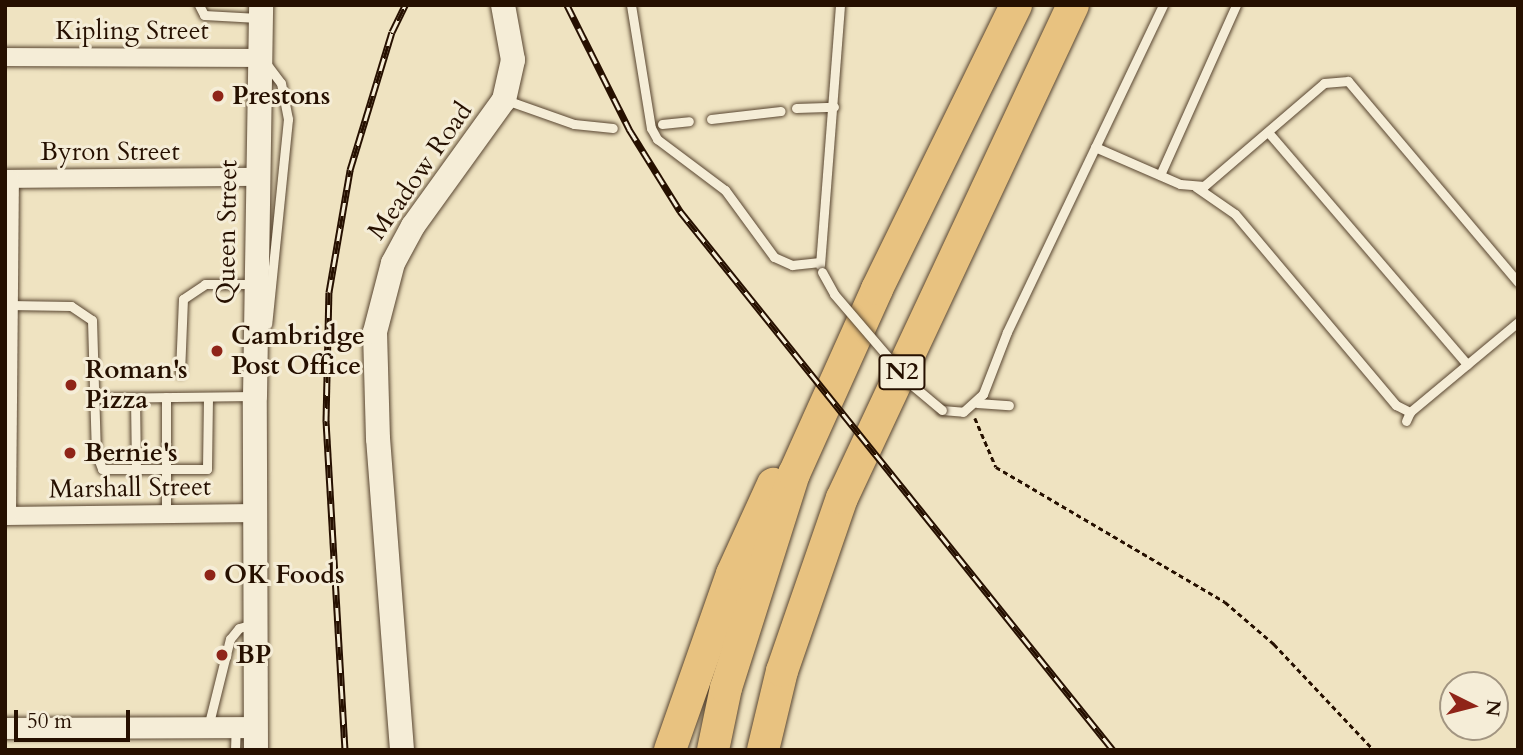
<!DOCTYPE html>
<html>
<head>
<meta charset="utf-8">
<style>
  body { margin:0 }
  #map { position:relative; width:1523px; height:755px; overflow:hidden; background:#efe3c1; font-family:Cardo,serif }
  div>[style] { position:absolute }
  .path>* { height:2.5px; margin-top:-1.25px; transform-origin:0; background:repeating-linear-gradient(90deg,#261000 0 5px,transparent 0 8.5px) }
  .roads { filter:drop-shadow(0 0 2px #584530) drop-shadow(0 0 2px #584530) }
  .service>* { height:9px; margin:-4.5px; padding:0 4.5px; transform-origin:4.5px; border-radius:4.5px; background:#f5edd7 }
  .minor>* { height:18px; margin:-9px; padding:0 9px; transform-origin:9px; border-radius:9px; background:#f5edd7 }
  .tertiary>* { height:21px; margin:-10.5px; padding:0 10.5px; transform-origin:10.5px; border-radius:10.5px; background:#f5edd7 }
  .secondary>* { height:24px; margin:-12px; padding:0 12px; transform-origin:12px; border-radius:12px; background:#f5edd7 }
  .motorway>* { height:32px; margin:-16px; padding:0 16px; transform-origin:16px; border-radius:16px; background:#e8c280 }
  .rail>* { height:7px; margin-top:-3.5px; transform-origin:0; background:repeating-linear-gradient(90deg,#f5edd7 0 13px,#261000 0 26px); box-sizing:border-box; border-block:2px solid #261000 }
  .bridges { filter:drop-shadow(0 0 2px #584530) drop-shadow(0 0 2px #584530) }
  .service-bridge>* { height:9px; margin:-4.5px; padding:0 4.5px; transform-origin:4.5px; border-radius:4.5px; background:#f5edd7 }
  .dots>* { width:19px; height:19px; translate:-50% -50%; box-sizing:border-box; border:4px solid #f5edd7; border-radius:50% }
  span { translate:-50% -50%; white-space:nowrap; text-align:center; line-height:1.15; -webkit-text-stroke:6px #f5edd7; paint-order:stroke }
  .shield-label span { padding:2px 5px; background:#f5edd7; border:2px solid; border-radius:5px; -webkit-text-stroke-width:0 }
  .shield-label { font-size:24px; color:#261000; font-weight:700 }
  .street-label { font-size:26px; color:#261000 }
  .poi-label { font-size:26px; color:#261000; font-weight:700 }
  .left { translate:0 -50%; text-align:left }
  .frame { position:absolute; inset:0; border:7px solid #261000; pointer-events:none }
  .north { position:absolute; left:1439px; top:671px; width:70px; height:70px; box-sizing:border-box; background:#f5edd7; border:2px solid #a29581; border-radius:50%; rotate:96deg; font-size:19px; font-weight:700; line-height:28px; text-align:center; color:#261000 }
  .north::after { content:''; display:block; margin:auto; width:24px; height:32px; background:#8f2418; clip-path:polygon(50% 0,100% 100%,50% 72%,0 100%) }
  .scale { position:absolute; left:14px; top:710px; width:116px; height:32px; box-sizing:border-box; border:4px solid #261000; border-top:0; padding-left:9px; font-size:21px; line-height:24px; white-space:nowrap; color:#261000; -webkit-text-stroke:5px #f5edd7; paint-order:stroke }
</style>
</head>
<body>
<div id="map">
  <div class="path">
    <div style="left:975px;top:418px;width:53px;rotate:66.8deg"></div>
    <div style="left:996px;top:467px;width:266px;rotate:30.5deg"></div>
    <div style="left:1225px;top:602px;width:65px;rotate:40.6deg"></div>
    <div style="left:1274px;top:644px;width:146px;rotate:46.7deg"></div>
  </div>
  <div class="roads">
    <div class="service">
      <div style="left:199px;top:5px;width:11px;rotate:63deg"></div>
      <div style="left:204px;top:15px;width:54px;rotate:3.2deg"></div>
      <div style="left:631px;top:5px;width:125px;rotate:80.8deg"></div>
      <div style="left:651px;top:128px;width:13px;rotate:61deg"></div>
      <div style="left:657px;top:139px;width:85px;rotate:36.9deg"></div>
      <div style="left:725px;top:190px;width:83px;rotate:53.8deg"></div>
      <div style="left:774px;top:257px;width:20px;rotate:24deg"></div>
      <div style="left:792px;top:265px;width:28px;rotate:-6deg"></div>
      <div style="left:265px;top:62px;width:26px;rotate:53deg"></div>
      <div style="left:281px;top:83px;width:37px;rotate:79deg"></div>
      <div style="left:288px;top:119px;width:206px;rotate:95.8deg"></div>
      <div style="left:506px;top:100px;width:72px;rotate:19.4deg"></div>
      <div style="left:574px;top:124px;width:39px;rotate:6deg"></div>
      <div style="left:796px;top:108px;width:38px;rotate:-2deg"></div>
      <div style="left:711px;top:119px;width:70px;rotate:-6.5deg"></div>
      <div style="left:662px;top:124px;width:27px;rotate:-6deg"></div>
      <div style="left:1268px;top:132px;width:306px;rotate:49.4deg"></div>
      <div style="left:1095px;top:147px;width:93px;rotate:23.5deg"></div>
      <div style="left:1180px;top:184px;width:24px;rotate:5deg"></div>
      <div style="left:1204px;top:186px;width:158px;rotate:-40.6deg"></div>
      <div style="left:1324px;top:83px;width:24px;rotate:-5deg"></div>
      <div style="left:1348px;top:81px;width:263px;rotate:49.8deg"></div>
      <div style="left:1160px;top:175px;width:186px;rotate:-65.9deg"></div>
      <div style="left:1196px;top:187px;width:47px;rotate:34.7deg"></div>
      <div style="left:1235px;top:214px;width:250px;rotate:49.9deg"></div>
      <div style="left:1396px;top:405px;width:16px;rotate:27deg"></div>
      <div style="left:820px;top:265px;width:261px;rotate:-85.6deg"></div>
      <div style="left:9px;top:305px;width:62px;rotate:0.9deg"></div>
      <div style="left:71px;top:306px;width:25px;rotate:34deg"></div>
      <div style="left:92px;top:320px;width:133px;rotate:88.3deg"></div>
      <div style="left:96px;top:453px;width:17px;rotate:69deg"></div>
      <div style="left:102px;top:469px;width:105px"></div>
      <div style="left:207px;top:469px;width:72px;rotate:-89.2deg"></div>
      <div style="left:180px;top:373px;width:74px;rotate:-87.7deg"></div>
      <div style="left:183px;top:299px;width:27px;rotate:-34deg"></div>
      <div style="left:205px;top:284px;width:49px"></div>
      <div style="left:166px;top:397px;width:117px;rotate:90deg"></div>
      <div style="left:95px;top:398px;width:159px;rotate:-0.7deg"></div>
      <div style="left:135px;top:398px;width:73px;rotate:89.2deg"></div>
      <div style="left:977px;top:403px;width:32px;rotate:4deg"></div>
      <div style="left:942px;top:410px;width:21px;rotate:5deg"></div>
      <div style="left:963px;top:412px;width:27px;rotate:-42deg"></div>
      <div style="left:983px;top:394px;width:66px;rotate:-68.8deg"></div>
      <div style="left:1007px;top:332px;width:362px;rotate:-64.5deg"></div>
      <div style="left:1406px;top:421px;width:10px;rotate:-66deg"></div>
      <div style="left:1410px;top:412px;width:141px;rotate:-39.8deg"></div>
      <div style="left:208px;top:727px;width:91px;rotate:-76deg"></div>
      <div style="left:230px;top:639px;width:14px;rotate:-51deg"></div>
      <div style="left:239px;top:628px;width:16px;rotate:-15deg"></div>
      <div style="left:235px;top:750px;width:23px;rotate:-88deg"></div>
    </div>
    <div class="minor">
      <div style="left:5px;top:57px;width:254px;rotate:0.2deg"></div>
      <div style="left:5px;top:179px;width:252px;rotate:-0.5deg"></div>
      <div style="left:5px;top:516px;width:251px;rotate:-0.7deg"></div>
      <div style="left:7px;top:516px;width:337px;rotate:-89.5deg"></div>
    </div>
    <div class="tertiary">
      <div style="left:5px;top:728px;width:251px;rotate:-0.2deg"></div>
    </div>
    <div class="secondary">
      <div style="left:256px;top:750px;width:354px;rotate:-90.2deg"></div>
      <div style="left:255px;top:396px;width:391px;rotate:-89.1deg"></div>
      <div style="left:402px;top:750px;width:312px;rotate:-94.4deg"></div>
      <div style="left:378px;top:439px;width:107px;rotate:-91.6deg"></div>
      <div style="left:375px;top:332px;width:71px;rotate:-75.4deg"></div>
      <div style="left:393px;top:263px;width:42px;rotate:-61.6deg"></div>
      <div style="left:413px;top:226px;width:155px;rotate:-54.2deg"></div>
      <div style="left:504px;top:100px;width:41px;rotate:-77.3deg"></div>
      <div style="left:513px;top:60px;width:56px;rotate:-100.3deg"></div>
    </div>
    <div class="motorway">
      <div style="left:670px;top:750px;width:187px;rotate:-70.6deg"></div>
      <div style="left:732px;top:574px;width:99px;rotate:-65.5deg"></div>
      <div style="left:713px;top:750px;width:63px;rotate:-78.2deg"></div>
      <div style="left:726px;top:688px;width:225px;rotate:-72.4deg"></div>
      <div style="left:794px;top:474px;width:203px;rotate:-65.8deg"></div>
      <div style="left:877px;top:289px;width:316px;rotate:-63.9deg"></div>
      <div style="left:763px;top:750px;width:81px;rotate:-76.5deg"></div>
      <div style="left:782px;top:671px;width:183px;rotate:-70.9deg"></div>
      <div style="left:842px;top:498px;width:544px;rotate:-64.89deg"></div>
    </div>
  </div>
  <div class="rail">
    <div style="left:567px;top:5px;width:139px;rotate:63.4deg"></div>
    <div style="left:629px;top:129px;width:97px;rotate:58.1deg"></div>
    <div style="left:680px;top:211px;width:691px;rotate:51.22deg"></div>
    <div style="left:345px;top:750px;width:330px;rotate:-93.3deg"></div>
    <div style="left:326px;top:421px;width:129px;rotate:-88.7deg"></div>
    <div style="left:329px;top:292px;width:124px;rotate:-80.2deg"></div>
    <div style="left:350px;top:170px;width:144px;rotate:-73.1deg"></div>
    <div style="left:392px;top:32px;width:30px;rotate:-64deg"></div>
  </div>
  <div class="bridges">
    <div class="service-bridge">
      <div style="left:822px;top:272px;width:25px;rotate:61deg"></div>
      <div style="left:834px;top:294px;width:120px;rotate:49.4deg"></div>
      <div style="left:912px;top:385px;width:39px;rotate:40deg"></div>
    </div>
  </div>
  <div class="dots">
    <div style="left:218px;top:96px;background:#8f2418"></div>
    <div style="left:217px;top:351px;background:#8f2418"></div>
    <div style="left:71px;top:385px;background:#8f2418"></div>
    <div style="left:70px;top:453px;background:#8f2418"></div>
    <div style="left:210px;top:575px;background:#8f2418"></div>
    <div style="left:222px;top:655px;background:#8f2418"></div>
  </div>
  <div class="shield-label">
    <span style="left:902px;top:372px">N2</span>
  </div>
  <div class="street-label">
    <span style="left:132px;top:31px">Kipling Street</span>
    <span style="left:110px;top:152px">Byron Street</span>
    <span style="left:420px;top:171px;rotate:-55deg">Meadow Road</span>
    <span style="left:227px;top:232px;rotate:-89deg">Queen Street</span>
    <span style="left:130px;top:488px;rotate:-1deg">Marshall Street</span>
  </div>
  <div class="poi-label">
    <span class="left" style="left:232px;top:96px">Prestons</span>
    <span class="left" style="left:231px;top:351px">Cambridge<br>Post Office</span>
    <span class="left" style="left:85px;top:385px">Roman's<br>Pizza</span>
    <span class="left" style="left:84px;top:453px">Bernie's</span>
    <span class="left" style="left:224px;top:575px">OK Foods</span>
    <span class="left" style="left:236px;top:655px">BP</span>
  </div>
  <div class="frame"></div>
  <div class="north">N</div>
  <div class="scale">50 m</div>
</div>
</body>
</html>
